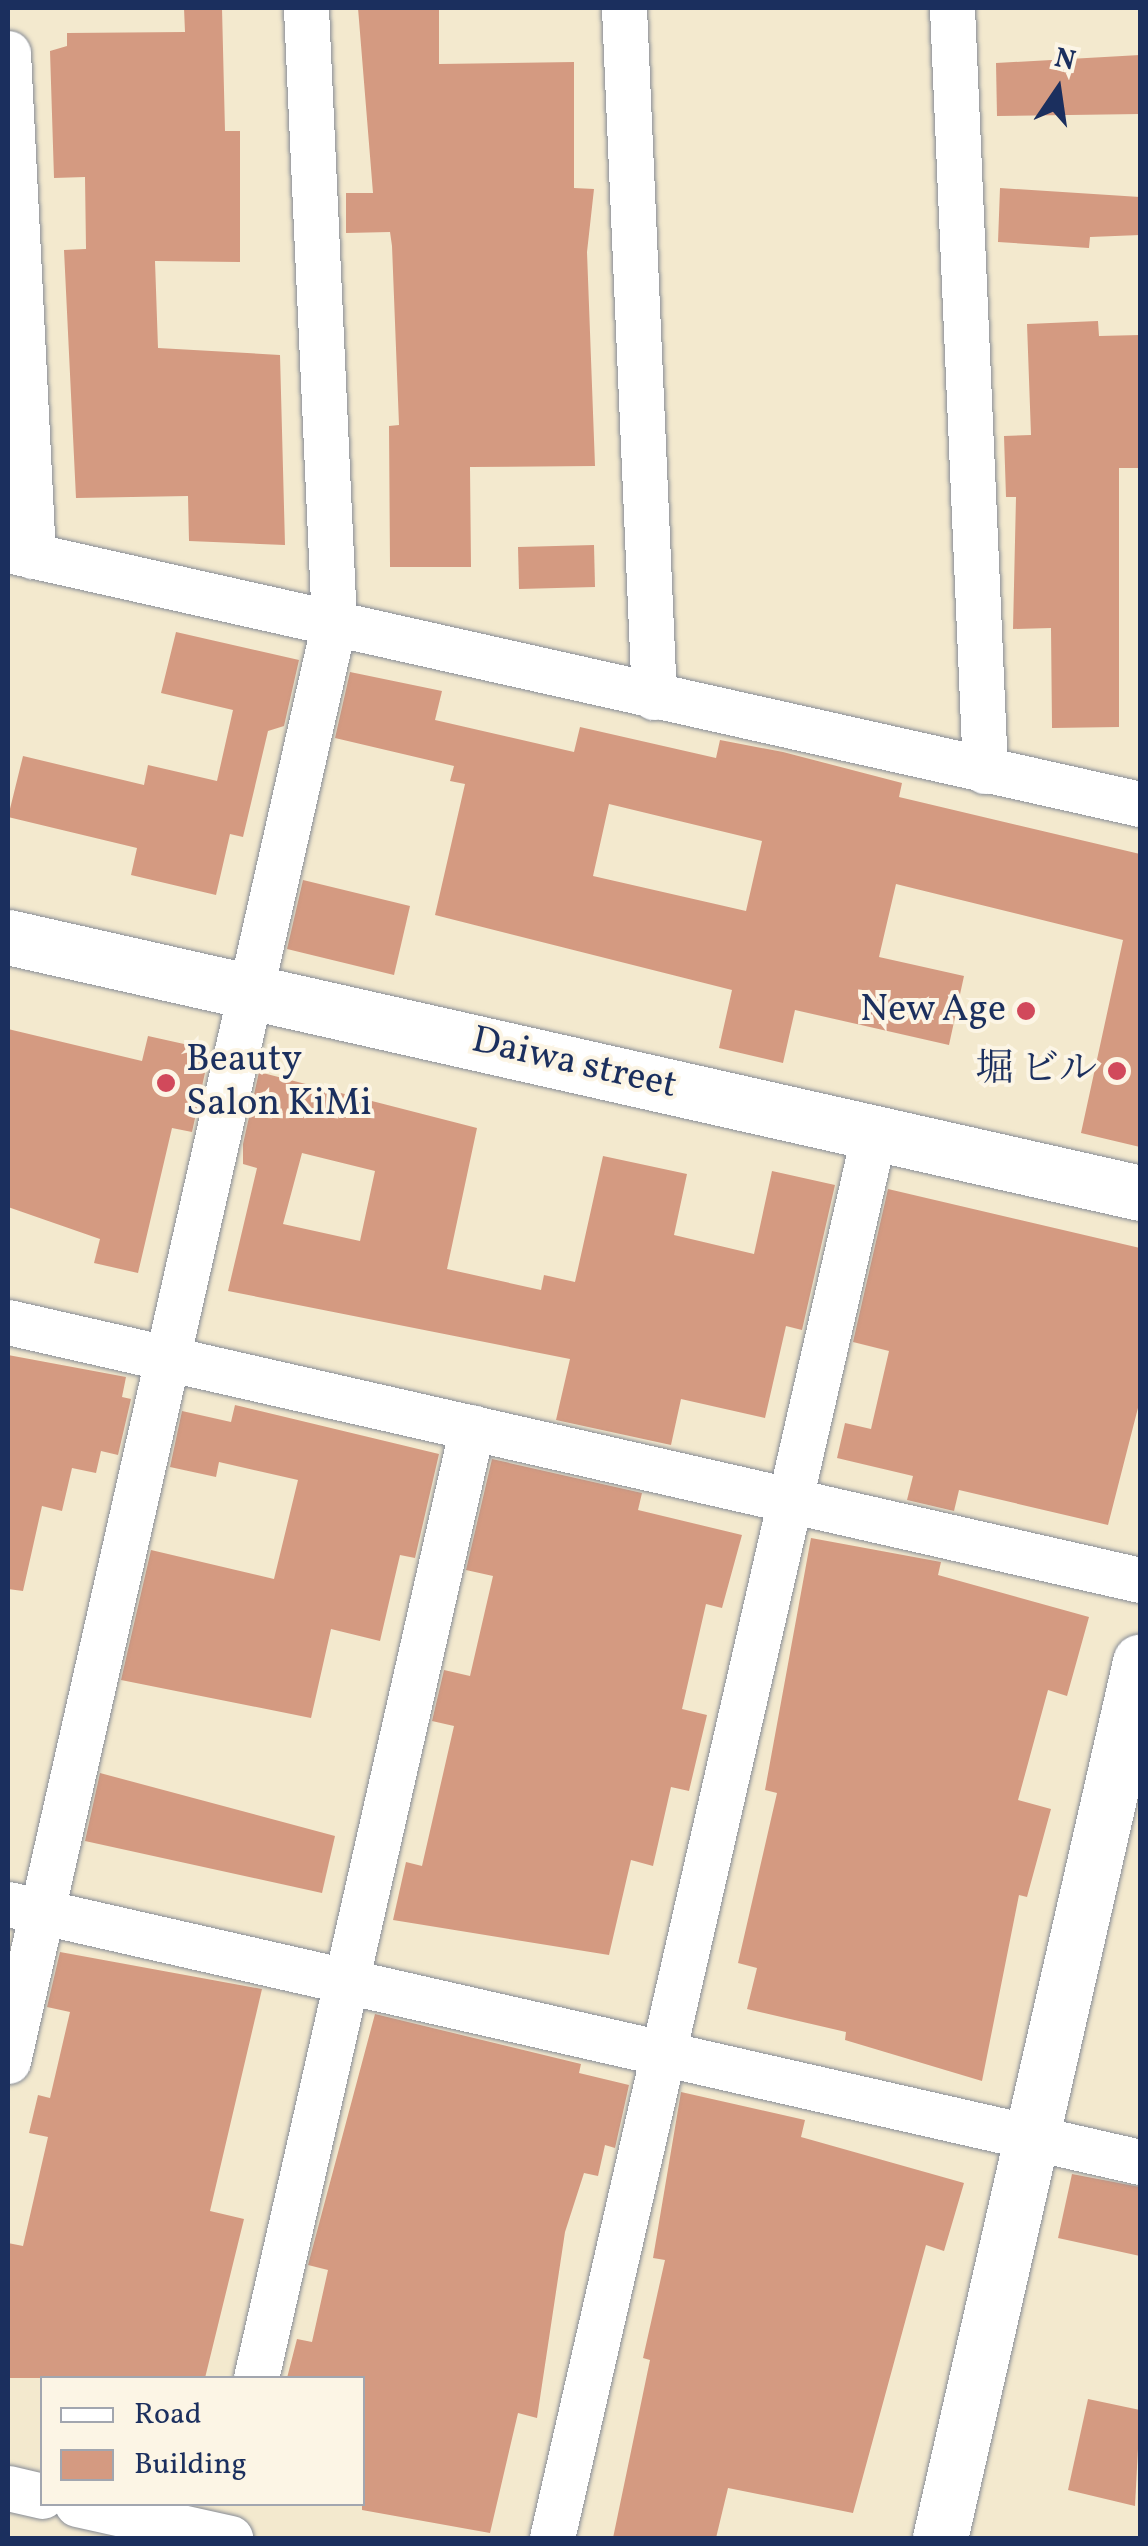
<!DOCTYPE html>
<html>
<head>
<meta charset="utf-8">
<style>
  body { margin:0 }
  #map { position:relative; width:1148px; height:2546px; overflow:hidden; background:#f3e9ce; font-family:Vollkorn,"Noto Serif JP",serif }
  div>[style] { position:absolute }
  .building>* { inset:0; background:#d49a81 }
  .roads { filter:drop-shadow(0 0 2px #878c96) drop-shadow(0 0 2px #878c96) }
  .street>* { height:45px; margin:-22.5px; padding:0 22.5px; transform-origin:22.5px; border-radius:22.5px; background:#fff }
  .secondary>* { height:55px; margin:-27.5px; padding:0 27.5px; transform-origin:27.5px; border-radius:27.5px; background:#fff }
  .dots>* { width:28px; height:28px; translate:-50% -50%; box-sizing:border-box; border:5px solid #fcf5e5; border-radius:50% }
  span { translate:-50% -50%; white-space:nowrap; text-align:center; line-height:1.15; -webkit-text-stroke:8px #fcf5e5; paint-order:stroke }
  .poi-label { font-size:38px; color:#1b2f5e }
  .right { translate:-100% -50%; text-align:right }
  .left { translate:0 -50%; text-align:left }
  .street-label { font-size:38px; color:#1b2f5e }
  .frame { position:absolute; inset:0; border:10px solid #1b2f5e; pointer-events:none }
  .legend { position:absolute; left:40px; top:2376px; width:325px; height:130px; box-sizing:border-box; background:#fcf5e5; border:2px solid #a2a6af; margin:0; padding:12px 18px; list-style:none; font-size:30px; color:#1b2f5e }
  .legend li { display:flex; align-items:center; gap:20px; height:50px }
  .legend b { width:50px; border:2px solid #a2a6af }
  .north { position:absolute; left:1008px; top:40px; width:100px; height:100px; -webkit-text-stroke:8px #fcf5e5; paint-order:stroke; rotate:13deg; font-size:28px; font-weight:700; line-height:40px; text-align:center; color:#1b2f5e }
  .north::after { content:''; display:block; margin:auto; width:35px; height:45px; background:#1b2f5e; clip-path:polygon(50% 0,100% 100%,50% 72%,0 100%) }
</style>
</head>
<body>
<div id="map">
  <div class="building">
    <div style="clip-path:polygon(184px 8px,222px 8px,225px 131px,240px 131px,240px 262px,155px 261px,158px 348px,280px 355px,285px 545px,189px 541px,188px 496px,76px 498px,64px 250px,86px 249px,85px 177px,54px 178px,50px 51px,67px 46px,67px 33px,185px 32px)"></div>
    <div style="clip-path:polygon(358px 8px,439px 8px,439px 64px,574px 62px,574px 188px,594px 189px,587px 252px,595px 466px,470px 467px,471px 567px,390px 567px,389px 426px,399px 425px,392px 246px,390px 232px,346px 233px,346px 193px,373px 193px)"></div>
    <div style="clip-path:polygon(1140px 55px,1140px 114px,997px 116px,996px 63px)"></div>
    <div style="clip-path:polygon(1000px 188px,1140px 197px,1140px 235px,1090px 237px,1089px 248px,998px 242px)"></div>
    <div style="clip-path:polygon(1098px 321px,1099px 336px,1140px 335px,1140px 468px,1119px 468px,1119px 727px,1052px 728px,1051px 628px,1013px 629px,1016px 497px,1006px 497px,1004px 436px,1031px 435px,1027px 324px)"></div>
    <div style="clip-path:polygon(594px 545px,595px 587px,519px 589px,518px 547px)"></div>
    <div style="clip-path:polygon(176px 632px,299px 660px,284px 726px,268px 731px,243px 837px,230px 834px,216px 895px,131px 875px,137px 848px,8px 817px,23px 756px,144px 785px,148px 765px,217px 781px,233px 710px,161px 693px)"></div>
    <div style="clip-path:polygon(evenodd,350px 672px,442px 691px,435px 720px,574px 752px,580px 727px,716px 758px,720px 740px,783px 752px,902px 783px,899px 797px,1140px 854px,1140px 1147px,1081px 1133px,1123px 940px,896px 884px,879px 957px,964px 976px,949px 1045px,795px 1010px,783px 1063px,719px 1048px,732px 990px,435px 915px,465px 784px,450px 781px,454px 766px,335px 738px,350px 672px,609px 804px,762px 841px,746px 911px,593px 876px,609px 804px)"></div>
    <div style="clip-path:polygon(303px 880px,410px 906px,394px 975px,287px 949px)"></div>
    <div style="clip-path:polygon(8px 1029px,142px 1061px,148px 1036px,202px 1048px,208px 1059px,192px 1132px,172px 1128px,138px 1273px,94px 1263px,100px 1239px,8px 1207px)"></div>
    <div style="clip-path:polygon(evenodd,259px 1072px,477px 1128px,447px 1269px,541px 1290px,544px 1275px,575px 1282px,603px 1156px,687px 1174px,674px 1235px,754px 1254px,772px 1171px,835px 1185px,802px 1330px,786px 1326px,765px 1418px,681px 1399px,671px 1445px,556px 1420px,570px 1359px,228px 1291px,257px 1168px,243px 1164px,243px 1144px,259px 1072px,302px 1153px,375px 1171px,360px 1241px,283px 1224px,302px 1153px)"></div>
    <div style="clip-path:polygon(888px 1189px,1140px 1248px,1140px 1400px,1108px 1525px,959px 1490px,954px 1511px,907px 1500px,913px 1476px,837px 1458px,845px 1423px,871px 1429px,889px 1351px,853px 1342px)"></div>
    <div style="clip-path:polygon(8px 1355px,126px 1377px,122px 1397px,131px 1399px,118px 1455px,101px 1451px,96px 1473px,72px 1468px,62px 1511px,42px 1506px,23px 1591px,8px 1589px)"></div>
    <div style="clip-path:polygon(235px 1405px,439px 1454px,415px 1558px,400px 1555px,380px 1641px,331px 1629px,311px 1718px,121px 1680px,151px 1550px,274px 1579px,298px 1480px,219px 1462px,216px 1477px,170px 1467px,182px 1411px,231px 1422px)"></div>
    <div style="clip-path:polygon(492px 1459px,642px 1493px,638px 1510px,742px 1535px,722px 1608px,706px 1604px,682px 1709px,707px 1715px,689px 1791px,671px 1787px,653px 1866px,631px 1860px,609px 1955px,393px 1920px,406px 1862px,422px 1866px,454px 1726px,432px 1721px,444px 1670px,470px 1676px,493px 1576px,466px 1570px)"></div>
    <div style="clip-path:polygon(811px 1538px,941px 1562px,938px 1575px,1089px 1617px,1067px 1696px,1048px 1690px,1018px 1800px,1051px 1809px,1027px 1897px,1019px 1895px,982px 2081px,845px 2040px,846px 2032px,747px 2009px,757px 1968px,738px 1963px,777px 1793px,765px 1790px)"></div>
    <div style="clip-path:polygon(100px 1773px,335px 1836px,322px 1893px,85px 1841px)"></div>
    <div style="clip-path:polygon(60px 1952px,262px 1989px,210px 2211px,244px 2219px,205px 2378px,8px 2378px,8px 2243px,23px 2246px,48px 2137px,29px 2133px,38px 2095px,50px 2098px,70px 2012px,47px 2007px)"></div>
    <div style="clip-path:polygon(375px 2014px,581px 2064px,579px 2073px,629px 2085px,615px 2148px,605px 2145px,598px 2176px,584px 2173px,565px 2232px,537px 2418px,518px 2413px,490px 2533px,362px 2510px,362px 2378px,287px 2378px,297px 2339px,312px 2342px,328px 2270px,308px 2265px)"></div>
    <div style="clip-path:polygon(681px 2092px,805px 2120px,801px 2137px,964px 2183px,944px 2251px,926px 2245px,853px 2513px,728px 2488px,716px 2538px,613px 2538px,650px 2360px,643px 2358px,665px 2260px,653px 2258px)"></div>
    <div style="clip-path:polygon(1072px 2174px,1140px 2187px,1140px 2256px,1058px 2238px)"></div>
    <div style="clip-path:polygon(1088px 2399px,1140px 2410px,1135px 2506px,1068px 2490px)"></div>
  </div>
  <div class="roads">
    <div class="street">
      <div style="left:624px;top:8px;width:690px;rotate:87.51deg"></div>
      <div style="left:952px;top:8px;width:764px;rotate:87.52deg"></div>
      <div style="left:8px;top:53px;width:504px;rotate:87.15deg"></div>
      <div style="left:8px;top:550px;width:1160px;rotate:12.65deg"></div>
      <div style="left:8px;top:1322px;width:1161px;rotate:12.84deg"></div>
      <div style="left:8px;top:1904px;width:1161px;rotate:12.84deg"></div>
      <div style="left:8px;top:2061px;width:1474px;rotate:-77.23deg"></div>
      <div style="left:334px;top:623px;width:616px;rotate:-92.61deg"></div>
      <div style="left:256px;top:2378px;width:975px;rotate:-77.2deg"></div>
      <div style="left:8px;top:2488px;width:35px;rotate:13deg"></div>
      <div style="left:77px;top:2504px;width:157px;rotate:12.5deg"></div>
      <div style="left:552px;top:2538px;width:1441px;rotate:-77.09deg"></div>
    </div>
    <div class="secondary">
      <div style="left:8px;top:937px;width:1161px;rotate:12.74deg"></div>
      <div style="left:940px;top:2538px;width:899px;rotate:-77.14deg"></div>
    </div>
  </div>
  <div class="dots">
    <div style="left:1026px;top:1011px;background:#d1495b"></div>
    <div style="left:1117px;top:1071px;background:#d1495b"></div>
    <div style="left:166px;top:1083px;background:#d1495b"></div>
  </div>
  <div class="poi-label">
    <span class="right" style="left:1006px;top:1011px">New Age</span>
    <span class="left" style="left:186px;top:1083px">Beauty<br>Salon KiMi</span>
    <span class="right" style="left:1097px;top:1071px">堀 ビル</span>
  </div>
  <div class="street-label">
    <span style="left:574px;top:1064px;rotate:13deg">Daiwa street</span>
  </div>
  <div class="frame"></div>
  <ul class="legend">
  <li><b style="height:12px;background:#fff"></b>Road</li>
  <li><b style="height:28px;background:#d49a81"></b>Building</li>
  </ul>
  <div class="north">N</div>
</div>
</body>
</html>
